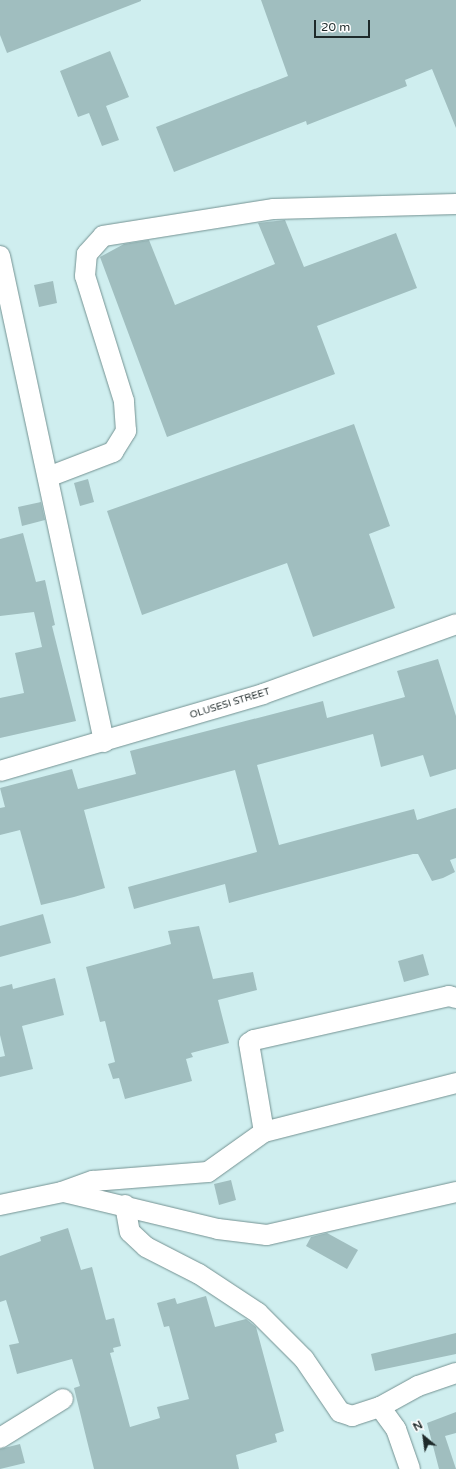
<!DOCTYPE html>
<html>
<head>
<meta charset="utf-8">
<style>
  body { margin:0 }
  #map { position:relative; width:456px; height:1469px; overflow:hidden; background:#cfeeef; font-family:"Varela Round",sans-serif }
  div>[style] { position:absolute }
  .building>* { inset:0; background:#a0bebf }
  .roads { filter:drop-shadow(0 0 1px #749292) drop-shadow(0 0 1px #749292) }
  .minor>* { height:20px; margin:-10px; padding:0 10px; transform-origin:10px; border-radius:10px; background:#fff }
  span { translate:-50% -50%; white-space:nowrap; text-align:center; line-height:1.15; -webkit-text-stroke:3px #fff; paint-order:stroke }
  .street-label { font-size:10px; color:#1e2a2a }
  .north { position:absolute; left:404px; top:1417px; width:40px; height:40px; -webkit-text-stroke:3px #fff; paint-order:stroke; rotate:331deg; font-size:11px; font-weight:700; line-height:16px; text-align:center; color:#1e2a2a }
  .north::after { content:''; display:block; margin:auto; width:14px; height:18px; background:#1e2a2a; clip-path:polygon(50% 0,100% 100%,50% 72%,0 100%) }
  .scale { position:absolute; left:314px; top:20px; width:56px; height:18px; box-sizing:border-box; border:2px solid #1e2a2a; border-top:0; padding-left:5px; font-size:12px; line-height:14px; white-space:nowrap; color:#1e2a2a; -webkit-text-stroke:3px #fff; paint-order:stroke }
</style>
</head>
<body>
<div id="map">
  <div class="building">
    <div style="clip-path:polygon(0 0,141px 0,141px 1px,7px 53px,0 35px)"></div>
    <div style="clip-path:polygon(261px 0,456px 0,456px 128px,432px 69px,405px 80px,407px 86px,307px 125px,306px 121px,174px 172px,156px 127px,288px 76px)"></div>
    <div style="clip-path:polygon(110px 51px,129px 97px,106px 106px,119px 140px,102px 146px,89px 113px,78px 117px,60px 71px)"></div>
    <div style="clip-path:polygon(285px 220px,304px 267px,396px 233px,417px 288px,317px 326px,335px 374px,167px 437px,100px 257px,124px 244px,149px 240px,175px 305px,275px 264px,258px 223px)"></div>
    <div style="clip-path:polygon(53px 281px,57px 303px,39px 307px,34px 285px)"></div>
    <div style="clip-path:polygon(354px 424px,390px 526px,369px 534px,395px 608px,313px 637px,287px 563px,142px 615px,107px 511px)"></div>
    <div style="clip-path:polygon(88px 479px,94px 502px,80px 506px,74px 483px)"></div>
    <div style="clip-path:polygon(41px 502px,45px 520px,22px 526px,18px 507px)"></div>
    <div style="clip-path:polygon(23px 533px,36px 582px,45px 580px,55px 625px,52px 626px,76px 721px,0 738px,0 698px,24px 693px,15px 653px,42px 647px,34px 612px,0 616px,0 539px)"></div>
    <div style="clip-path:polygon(438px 659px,456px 716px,456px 769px,430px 777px,423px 755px,381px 767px,373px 734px,257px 765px,279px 845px,414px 809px,417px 820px,456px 808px,456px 858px,450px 860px,455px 872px,443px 878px,432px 881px,418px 854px,413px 854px,229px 903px,225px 884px,134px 909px,128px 887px,257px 852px,235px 770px,84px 810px,105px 888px,74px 897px,41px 905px,20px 830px,0 835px,0 808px,5px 807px,0 788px,72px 769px,78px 789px,136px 774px,130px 751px,323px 701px,327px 718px,405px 697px,397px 671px)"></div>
    <div style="clip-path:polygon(43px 914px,51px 943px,0 957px,0 926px)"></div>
    <div style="clip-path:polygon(199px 926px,213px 979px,253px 972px,257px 990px,218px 1000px,229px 1043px,191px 1053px,193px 1057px,186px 1059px,192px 1081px,125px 1099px,119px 1078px,113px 1079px,108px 1064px,115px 1062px,105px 1021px,100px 1022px,86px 967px,171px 944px,168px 931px)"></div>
    <div style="clip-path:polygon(423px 954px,429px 975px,404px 982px,398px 961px)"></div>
    <div style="clip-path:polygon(55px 978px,64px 1015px,22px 1026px,33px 1069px,0 1077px,0 1057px,5px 1056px,0 1035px,0 987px,12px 984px,13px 989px)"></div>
    <div style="clip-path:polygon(231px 1180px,236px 1200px,219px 1205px,214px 1184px)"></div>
    <div style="clip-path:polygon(68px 1228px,81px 1270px,92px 1267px,106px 1320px,114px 1318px,121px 1346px,113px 1348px,114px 1352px,110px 1353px,130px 1427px,160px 1418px,157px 1407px,189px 1399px,169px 1326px,164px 1327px,157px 1303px,175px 1298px,177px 1304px,206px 1296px,215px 1327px,246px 1319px,256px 1327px,284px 1431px,275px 1434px,277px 1442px,236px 1455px,239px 1469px,94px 1469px,74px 1388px,80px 1386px,72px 1359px,17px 1374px,9px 1345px,19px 1343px,6px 1300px,0 1302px,0 1256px,41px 1241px,40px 1237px)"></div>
    <div style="clip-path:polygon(327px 1233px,358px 1250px,347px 1269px,306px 1246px,311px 1237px)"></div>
    <div style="clip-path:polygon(456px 1333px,456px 1354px,375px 1371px,371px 1354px)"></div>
    <div style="clip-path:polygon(456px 1412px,456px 1433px,445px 1436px,456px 1469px,439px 1469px,427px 1423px)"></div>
    <div style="clip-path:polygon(20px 1444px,25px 1463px,0 1469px,0 1449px)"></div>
  </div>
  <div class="roads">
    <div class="minor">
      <div style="left:0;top:256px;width:497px;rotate:77.9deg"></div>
      <div style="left:48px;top:477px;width:70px;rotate:-21deg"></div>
      <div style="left:113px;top:452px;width:25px;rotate:-58deg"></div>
      <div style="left:126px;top:431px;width:30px;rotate:-94deg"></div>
      <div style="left:124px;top:401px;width:131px;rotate:-107.3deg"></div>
      <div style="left:85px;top:276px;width:22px;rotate:-85deg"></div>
      <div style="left:87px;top:254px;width:24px;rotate:-48deg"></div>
      <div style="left:103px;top:236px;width:173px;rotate:-9deg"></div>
      <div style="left:274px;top:209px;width:182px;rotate:-1.6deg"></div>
      <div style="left:0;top:771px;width:274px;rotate:-16.3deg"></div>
      <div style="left:263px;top:694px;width:205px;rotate:-19.9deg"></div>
      <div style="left:264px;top:1132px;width:90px;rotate:-99.6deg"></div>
      <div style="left:249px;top:1043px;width:6px;rotate:-31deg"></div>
      <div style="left:254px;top:1040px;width:200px;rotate:-12.7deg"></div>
      <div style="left:449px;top:996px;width:7px;rotate:16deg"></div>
      <div style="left:64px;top:1192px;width:158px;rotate:13.5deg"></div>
      <div style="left:218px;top:1229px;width:49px;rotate:7deg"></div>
      <div style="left:267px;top:1235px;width:194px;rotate:-12.8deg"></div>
      <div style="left:0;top:1205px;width:63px;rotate:-11.8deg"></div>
      <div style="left:62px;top:1192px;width:33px;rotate:-20deg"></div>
      <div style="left:93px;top:1181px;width:115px;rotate:-4.5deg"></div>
      <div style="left:208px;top:1172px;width:69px;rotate:-35.5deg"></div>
      <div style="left:264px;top:1132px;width:198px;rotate:-14.3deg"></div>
      <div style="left:125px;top:1205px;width:27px;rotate:80deg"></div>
      <div style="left:130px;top:1232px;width:22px;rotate:43deg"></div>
      <div style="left:146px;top:1247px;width:59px;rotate:27deg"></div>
      <div style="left:199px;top:1274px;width:71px;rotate:33.5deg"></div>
      <div style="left:258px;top:1313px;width:65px;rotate:45deg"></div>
      <div style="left:304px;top:1359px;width:64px;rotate:55.8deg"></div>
      <div style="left:340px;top:1412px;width:13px;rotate:18deg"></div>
      <div style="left:352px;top:1416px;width:29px;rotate:-18deg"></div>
      <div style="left:380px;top:1407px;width:27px;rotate:54deg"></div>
      <div style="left:396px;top:1429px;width:42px;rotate:70.7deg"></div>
      <div style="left:380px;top:1407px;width:43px;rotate:-28.9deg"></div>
      <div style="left:418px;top:1386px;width:40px;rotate:-18.9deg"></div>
      <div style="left:0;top:1438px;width:74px;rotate:-31.8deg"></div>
    </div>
  </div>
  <div class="street-label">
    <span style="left:230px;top:704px;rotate:-17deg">OLUSESI STREET</span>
  </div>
  <div class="north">N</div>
  <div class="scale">20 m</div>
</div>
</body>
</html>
